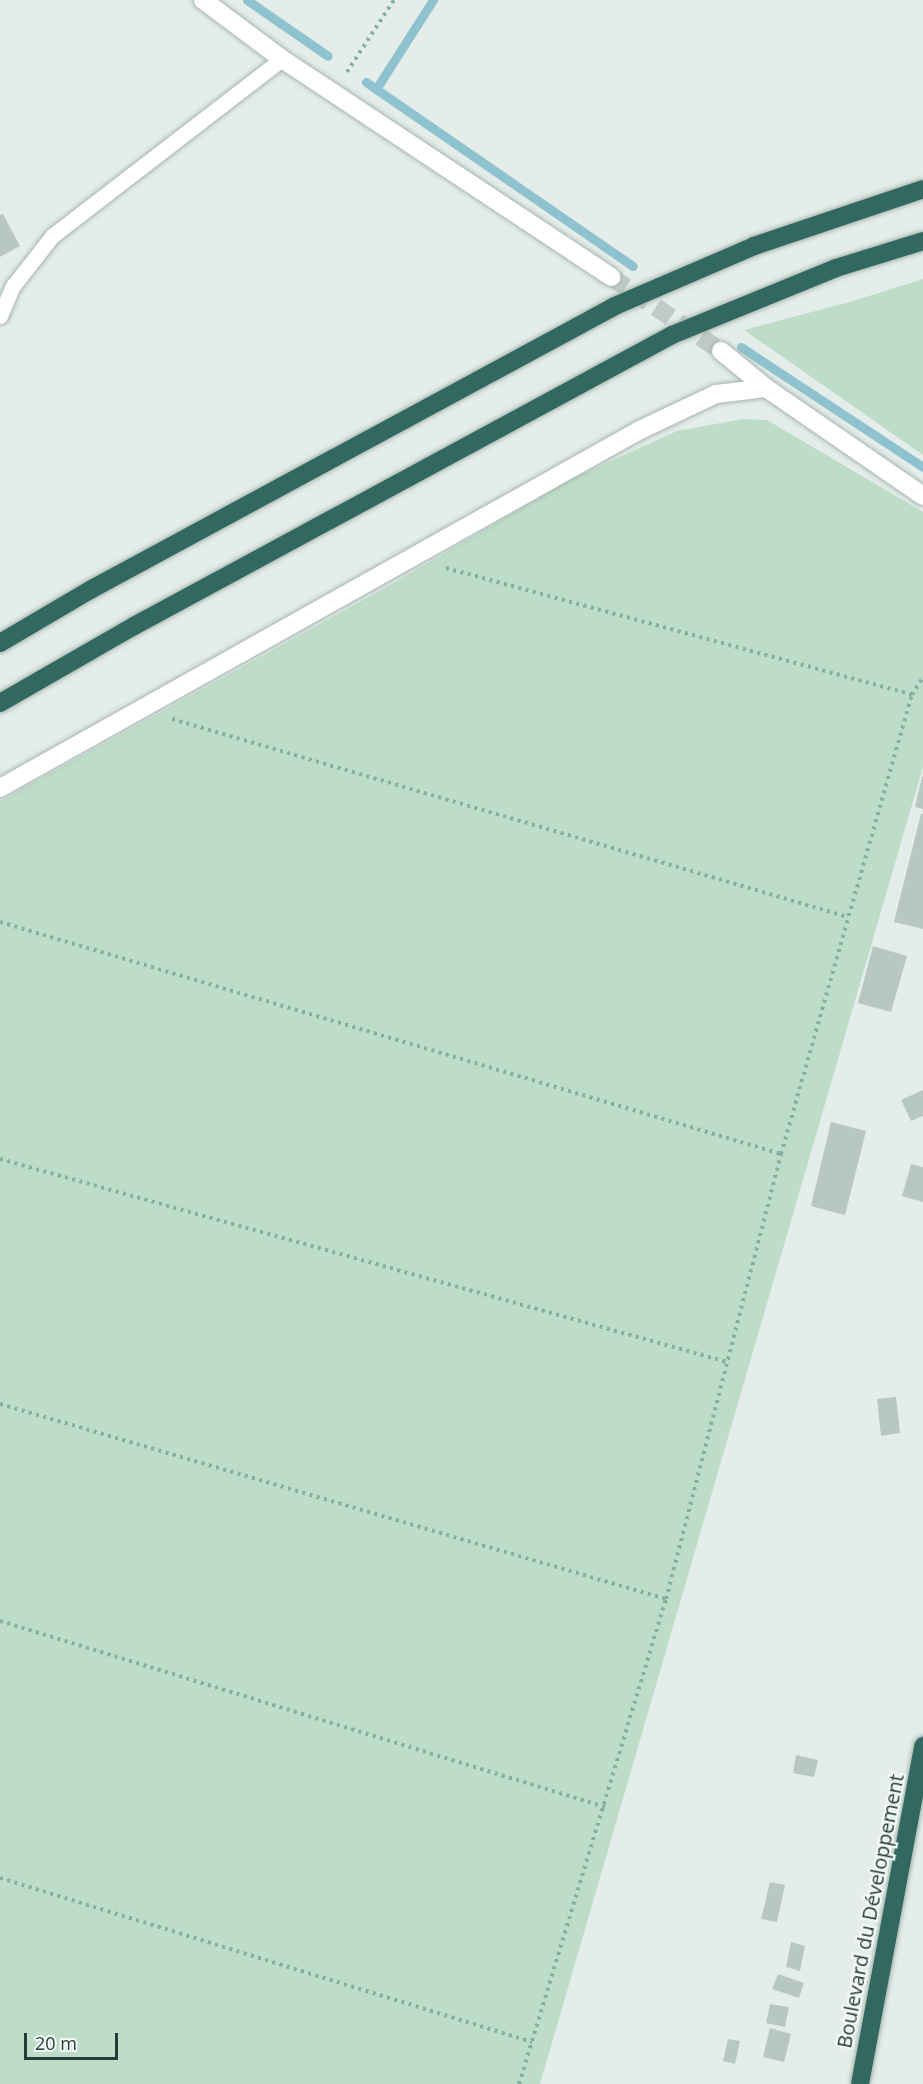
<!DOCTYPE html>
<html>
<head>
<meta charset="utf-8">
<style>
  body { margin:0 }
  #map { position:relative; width:923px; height:2084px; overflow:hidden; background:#e4ede9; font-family:"Open Sans",sans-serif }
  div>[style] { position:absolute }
  .green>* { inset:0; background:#beddc8 }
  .stream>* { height:9px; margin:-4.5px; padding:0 4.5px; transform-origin:4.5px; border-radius:4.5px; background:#8fc2cf }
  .building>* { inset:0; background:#b9c7c2 }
  .street-tunnel>* { height:18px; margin-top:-9px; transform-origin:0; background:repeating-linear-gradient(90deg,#becac6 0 18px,transparent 0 27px) }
  .path>* { height:4px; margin-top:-2px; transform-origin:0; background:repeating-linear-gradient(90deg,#86afa4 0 3px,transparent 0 7.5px) }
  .roads { filter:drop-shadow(0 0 2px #a7b5b0) drop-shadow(0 0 2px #a7b5b0) }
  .lane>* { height:15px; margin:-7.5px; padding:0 7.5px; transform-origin:7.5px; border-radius:7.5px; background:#fff }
  .street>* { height:18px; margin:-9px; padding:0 9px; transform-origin:9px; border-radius:9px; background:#fff }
  .highway>* { height:18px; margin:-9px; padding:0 9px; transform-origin:9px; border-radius:9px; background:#31685f }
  span { translate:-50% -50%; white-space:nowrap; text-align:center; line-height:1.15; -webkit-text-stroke:4.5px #f4f9f7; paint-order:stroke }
  .street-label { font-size:20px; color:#243d38 }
  .scale { position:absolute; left:24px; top:2033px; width:94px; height:27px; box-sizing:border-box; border:3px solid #243d38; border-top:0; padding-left:8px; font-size:18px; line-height:21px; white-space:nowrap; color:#243d38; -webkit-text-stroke:4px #f4f9f7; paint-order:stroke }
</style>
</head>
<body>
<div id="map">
  <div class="green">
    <div style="clip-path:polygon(923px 279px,923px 455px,744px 330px,853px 301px)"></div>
    <div style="clip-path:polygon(743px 419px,767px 420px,923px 512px,923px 767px,540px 2084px,0 2084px,0 801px,392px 584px,569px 480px,677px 431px)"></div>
  </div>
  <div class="stream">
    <div style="left:247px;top:0;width:98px;rotate:34.7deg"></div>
    <div style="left:366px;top:82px;width:324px;rotate:34.6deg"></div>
    <div style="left:376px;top:89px;width:106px;rotate:-57.4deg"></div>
    <div style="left:741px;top:347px;width:218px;rotate:33.4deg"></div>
  </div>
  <div class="building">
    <div style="clip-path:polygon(3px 214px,20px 246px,0 257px,0 215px)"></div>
    <div style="clip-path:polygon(922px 777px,923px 777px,923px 809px,915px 807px)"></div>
    <div style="clip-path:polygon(921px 814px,923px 814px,923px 929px,894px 922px)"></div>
    <div style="clip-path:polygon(873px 946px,907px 956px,891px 1012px,858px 1003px)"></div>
    <div style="clip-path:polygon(923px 1090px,923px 1116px,911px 1121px,901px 1100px)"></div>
    <div style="clip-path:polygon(831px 1122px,866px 1131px,845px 1215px,811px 1206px)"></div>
    <div style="clip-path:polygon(911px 1164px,923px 1167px,923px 1202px,902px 1196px)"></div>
    <div style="clip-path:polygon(896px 1397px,900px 1433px,881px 1436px,877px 1399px)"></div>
    <div style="clip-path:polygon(796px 1755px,818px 1760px,814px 1777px,793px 1773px)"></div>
    <div style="clip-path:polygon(770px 1882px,785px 1885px,777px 1922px,761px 1919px)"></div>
    <div style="clip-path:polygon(791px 1942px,805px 1946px,800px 1971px,786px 1967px)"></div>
    <div style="clip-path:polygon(778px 1974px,804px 1983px,799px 1998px,772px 1989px)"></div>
    <div style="clip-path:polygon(770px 2004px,789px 2007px,785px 2027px,766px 2023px)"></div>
    <div style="clip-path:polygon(770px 2028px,791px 2034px,784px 2062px,763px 2057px)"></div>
    <div style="clip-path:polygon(728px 2039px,740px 2041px,735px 2064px,723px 2061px)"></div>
  </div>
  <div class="street-tunnel">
    <div style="left:611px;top:277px;width:133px;rotate:33.9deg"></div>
  </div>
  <div class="path">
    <div style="left:347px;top:72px;width:86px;rotate:-56.9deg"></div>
    <div style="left:446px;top:568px;width:483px;rotate:15.2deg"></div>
    <div style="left:172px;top:719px;width:704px;rotate:16.33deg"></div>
    <div style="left:0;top:922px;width:815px;rotate:16.54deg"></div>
    <div style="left:0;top:1159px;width:755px;rotate:15.6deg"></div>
    <div style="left:0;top:1404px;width:694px;rotate:16.32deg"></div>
    <div style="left:0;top:1621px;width:633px;rotate:17.09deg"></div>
    <div style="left:0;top:1878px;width:557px;rotate:17.13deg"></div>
    <div style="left:519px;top:2084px;width:507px;rotate:-73.14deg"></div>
    <div style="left:666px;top:1599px;width:460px;rotate:-75.5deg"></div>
    <div style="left:781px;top:1154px;width:477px;rotate:-74.1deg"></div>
    <div style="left:912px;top:695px;width:21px;rotate:-59deg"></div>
  </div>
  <div class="roads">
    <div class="lane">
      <div style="left:0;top:316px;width:33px;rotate:-67deg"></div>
      <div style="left:13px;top:286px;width:63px;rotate:-52deg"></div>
      <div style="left:52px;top:236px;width:290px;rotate:-37.6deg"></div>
    </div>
    <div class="street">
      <div style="left:203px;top:0;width:99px;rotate:36.8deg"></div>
      <div style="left:282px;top:59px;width:395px;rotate:33.5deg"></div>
      <div style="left:721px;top:351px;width:58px;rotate:39.4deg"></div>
      <div style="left:766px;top:388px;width:191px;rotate:34.5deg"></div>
      <div style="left:0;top:788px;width:731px;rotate:-29.23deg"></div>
      <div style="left:638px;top:431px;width:86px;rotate:-25.4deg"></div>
      <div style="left:716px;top:394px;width:50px;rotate:-6.8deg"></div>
    </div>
    <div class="highway">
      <div style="left:0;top:643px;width:104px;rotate:-30.5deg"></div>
      <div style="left:90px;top:590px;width:597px;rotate:-28.41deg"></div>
      <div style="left:615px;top:306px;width:151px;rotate:-23.3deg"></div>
      <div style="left:754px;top:246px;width:178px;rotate:-18.6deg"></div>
      <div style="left:0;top:703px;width:155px;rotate:-29.9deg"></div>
      <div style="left:134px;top:626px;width:612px;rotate:-28.41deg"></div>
      <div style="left:672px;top:335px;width:177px;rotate:-22.2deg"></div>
      <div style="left:836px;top:268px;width:91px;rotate:-17.2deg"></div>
      <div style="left:860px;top:2084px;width:344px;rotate:-79.4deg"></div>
    </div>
  </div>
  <div class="street-label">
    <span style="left:870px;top:1911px;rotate:-79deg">Boulevard du Développement</span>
  </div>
  <div class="scale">20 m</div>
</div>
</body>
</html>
